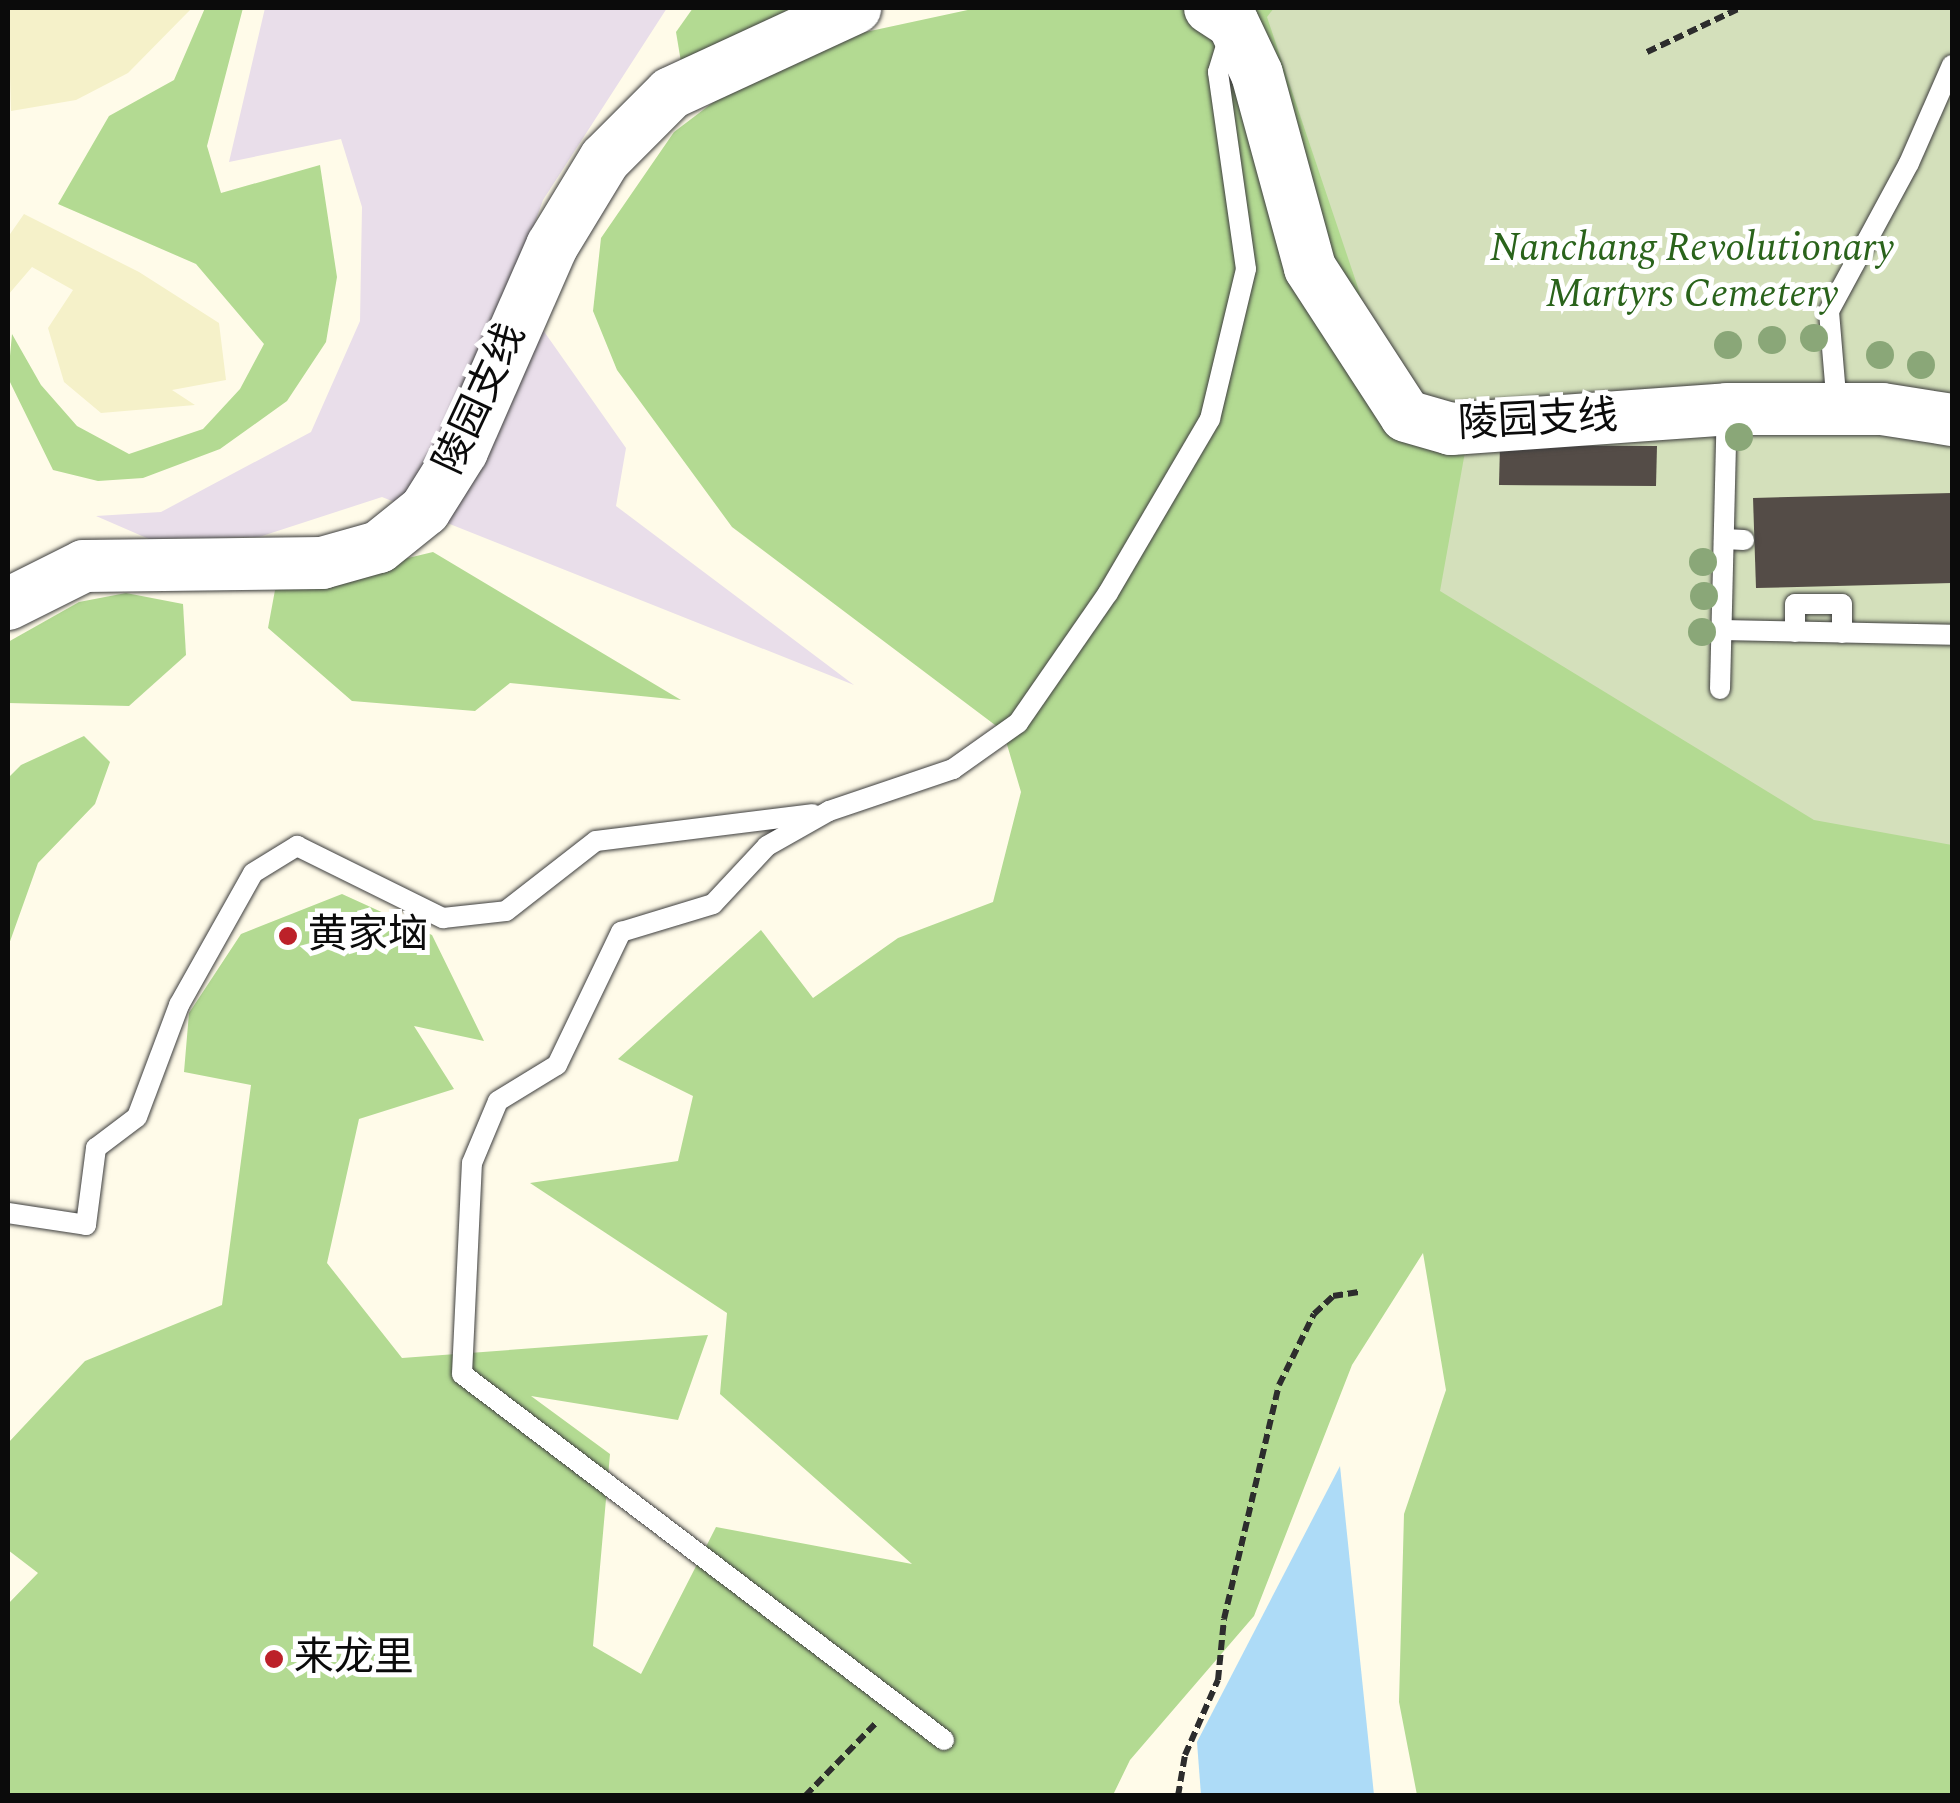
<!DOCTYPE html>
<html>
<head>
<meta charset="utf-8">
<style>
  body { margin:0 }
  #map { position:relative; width:1960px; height:1803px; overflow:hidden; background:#fffbe9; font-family:Spectral,"Noto Sans SC",serif }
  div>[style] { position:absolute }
  .industrial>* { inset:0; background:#e9deea }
  .farmland>* { inset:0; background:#f5f1c9 }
  .forest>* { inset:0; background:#b3da92 }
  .cemetery>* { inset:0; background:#d4e0bb }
  .water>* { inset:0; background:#addbf7 }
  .building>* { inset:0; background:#544c47 }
  .path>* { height:6px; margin-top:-3px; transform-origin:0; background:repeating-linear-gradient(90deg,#2d2d2d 0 10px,transparent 0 15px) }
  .roads { filter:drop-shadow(0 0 2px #3e3e3e) drop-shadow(0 0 2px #3e3e3e) }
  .service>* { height:20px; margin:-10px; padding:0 10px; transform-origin:10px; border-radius:10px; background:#fff }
  .tertiary>* { height:52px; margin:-26px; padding:0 26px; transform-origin:26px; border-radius:26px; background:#fff }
  .trees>* { width:28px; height:28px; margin:-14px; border-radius:50%; background:#8aa778 }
  .dots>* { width:28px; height:28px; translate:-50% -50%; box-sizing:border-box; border:5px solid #fff; border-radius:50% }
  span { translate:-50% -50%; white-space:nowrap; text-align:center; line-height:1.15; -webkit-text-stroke:10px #fff; paint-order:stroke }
  .park-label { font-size:40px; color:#2a631b; font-style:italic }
  .street-label { font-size:40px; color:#0b0b0b }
  .poi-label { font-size:40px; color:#0b0b0b }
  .left { translate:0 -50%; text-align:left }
  .frame { position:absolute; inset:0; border:10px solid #0b0b0b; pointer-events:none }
</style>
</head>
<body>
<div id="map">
  <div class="industrial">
    <div style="clip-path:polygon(265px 8px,667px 8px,543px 200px,512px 286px,626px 448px,616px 506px,854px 685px,382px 497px,259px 537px,149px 539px,96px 516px,161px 512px,311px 432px,360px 321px,362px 207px,341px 139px,229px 162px)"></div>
  </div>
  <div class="farmland">
    <div style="clip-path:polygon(8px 8px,192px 8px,128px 73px,76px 100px,11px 111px)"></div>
    <div style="clip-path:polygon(24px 214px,139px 272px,219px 323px,226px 380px,172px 390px,195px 405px,101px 413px,64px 382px,48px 328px,73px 290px,32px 267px,8px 295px,8px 237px)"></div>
  </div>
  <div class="forest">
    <div style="clip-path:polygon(205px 8px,243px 8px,207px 146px,221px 193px,320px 165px,337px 277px,326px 342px,287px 401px,220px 449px,143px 478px,98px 481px,53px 470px,8px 378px,12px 334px,41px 385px,77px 426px,129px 454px,203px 429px,240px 389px,264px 344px,196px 264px,58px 204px,109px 116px,174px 80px)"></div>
    <div style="clip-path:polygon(693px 8px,799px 8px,681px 62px,676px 32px)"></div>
    <div style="clip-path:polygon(977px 8px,1952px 8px,1952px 1795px,1417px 1795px,1399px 1702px,1404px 1514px,1446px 1390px,1423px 1253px,1352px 1365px,1254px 1616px,1130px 1760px,1113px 1795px,8px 1795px,8px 1604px,38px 1573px,8px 1550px,8px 1443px,85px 1361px,222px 1305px,251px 1085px,184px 1072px,189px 1013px,241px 934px,342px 894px,432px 935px,484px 1041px,414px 1026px,454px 1089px,359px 1119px,327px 1263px,402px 1358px,708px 1335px,678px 1420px,531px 1396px,610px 1454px,593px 1646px,641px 1674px,716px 1527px,912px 1564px,720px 1394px,727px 1313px,530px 1183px,678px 1161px,693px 1096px,618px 1059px,761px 930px,813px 998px,898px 938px,993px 902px,1021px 792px,1003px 731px,732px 527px,617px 370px,593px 311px,601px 238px,674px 132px,782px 50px)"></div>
    <div style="clip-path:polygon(433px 552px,681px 700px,510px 683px,475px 711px,352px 701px,268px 628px,275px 590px)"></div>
    <div style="clip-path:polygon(126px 593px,183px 604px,186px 655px,129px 706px,8px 703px,8px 642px,79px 602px)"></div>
    <div style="clip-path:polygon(84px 736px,110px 762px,95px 804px,38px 863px,8px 947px,8px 778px,21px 765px)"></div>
  </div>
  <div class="cemetery">
    <div style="clip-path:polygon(1274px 8px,1952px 8px,1952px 845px,1814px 820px,1440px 591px,1472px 413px,1390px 383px,1267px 17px)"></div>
  </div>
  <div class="water">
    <div style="clip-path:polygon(1340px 1466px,1374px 1795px,1201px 1795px,1197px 1742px)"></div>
  </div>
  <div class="building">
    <div style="clip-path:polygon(1500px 445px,1657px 446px,1656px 486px,1499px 485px)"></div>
    <div style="clip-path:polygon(1952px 493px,1952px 583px,1756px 588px,1753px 498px)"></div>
  </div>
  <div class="path">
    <div style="left:1647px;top:52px;width:103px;rotate:-25.3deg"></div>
    <div style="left:805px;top:1796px;width:103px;rotate:-45.8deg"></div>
    <div style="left:1178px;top:1796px;width:42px;rotate:-80.3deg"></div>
    <div style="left:1185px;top:1755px;width:82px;rotate:-66.3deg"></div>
    <div style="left:1218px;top:1680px;width:61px;rotate:-84.4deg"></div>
    <div style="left:1224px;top:1619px;width:240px;rotate:-76.8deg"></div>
    <div style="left:1279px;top:1385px;width:79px;rotate:-63.8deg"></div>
    <div style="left:1314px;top:1314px;width:26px;rotate:-43deg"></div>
    <div style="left:1333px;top:1296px;width:26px;rotate:-9deg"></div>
  </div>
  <div class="roads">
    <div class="service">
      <div style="left:1837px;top:407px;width:96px;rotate:-94.8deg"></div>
      <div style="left:1829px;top:311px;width:168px;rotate:-61.6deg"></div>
      <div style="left:1909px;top:163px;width:107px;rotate:-66.3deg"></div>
      <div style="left:1724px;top:539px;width:20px;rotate:3deg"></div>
      <div style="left:1722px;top:630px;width:230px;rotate:1.2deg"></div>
      <div style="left:1795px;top:632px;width:28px;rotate:-90deg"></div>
      <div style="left:1795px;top:604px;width:47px"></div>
      <div style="left:1842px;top:604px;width:29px;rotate:90deg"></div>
      <div style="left:1720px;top:689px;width:278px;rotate:-88.6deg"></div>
      <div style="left:8px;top:1213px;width:79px;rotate:8.7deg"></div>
      <div style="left:86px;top:1225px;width:78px;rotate:-82.6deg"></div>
      <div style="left:96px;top:1148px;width:51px;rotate:-37.1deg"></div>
      <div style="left:137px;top:1117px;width:120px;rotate:-69.4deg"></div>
      <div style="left:179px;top:1005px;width:151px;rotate:-60.7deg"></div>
      <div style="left:253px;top:873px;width:52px;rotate:-31.5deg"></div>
      <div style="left:297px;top:846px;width:163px;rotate:26.3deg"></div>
      <div style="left:443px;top:918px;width:63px;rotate:-6.3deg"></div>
      <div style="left:506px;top:911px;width:114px;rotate:-37.9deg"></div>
      <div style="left:596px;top:841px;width:218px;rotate:-7.1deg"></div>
      <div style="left:944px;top:1740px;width:605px;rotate:-142.79deg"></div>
      <div style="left:462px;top:1374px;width:211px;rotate:-87.3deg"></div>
      <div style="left:472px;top:1163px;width:67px;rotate:-67.2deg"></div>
      <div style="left:498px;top:1101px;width:69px;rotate:-31.4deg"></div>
      <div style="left:557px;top:1065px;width:148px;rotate:-64.3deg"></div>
      <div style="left:621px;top:932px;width:96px;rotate:-16.9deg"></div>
      <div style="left:713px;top:904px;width:79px;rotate:-47deg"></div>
      <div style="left:767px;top:846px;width:71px;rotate:-29.4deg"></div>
      <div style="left:829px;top:811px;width:131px;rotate:-18.7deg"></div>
      <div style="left:953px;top:769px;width:80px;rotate:-35.3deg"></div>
      <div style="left:1018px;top:723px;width:158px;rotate:-55.3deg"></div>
      <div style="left:1108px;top:593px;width:202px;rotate:-59.6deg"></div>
      <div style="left:1210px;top:419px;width:154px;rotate:-76.5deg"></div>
      <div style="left:1246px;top:269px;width:199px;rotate:-98.1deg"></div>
      <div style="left:1218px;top:72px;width:38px;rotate:-73deg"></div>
    </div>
    <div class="tertiary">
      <div style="left:1210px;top:8px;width:27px;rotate:33deg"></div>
      <div style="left:1233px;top:23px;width:56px;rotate:64.8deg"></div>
      <div style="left:1257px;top:74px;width:201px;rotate:74.7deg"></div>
      <div style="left:1310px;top:268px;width:176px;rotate:57deg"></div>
      <div style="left:1406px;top:416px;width:47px;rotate:16.1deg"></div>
      <div style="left:1451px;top:429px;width:277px;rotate:-4.1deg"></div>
      <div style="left:1727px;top:409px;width:155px"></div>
      <div style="left:1882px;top:409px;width:71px;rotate:8.9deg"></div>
      <div style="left:8px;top:604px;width:85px;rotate:-26.6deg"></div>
      <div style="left:84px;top:566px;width:238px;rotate:-0.7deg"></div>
      <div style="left:322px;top:563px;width:59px;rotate:-15.7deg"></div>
      <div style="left:379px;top:547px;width:59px;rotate:-38.8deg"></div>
      <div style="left:425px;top:510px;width:70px;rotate:-57.9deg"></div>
      <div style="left:462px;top:451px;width:224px;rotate:-66.3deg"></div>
      <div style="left:552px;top:246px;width:102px;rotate:-58.7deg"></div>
      <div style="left:605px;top:159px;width:93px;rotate:-45deg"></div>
      <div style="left:671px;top:93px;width:203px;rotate:-24.8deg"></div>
    </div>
  </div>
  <div class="trees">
    <div style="left:1814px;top:338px"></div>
    <div style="left:1772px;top:340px"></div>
    <div style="left:1728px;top:345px"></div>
    <div style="left:1880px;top:355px"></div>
    <div style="left:1921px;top:365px"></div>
    <div style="left:1739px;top:437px"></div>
    <div style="left:1703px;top:562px"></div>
    <div style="left:1704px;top:596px"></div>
    <div style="left:1702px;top:632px"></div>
  </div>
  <div class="dots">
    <div style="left:288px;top:936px;background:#bc2129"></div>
    <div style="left:274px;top:1659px;background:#bc2129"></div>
  </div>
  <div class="park-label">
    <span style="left:1692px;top:272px">Nanchang Revolutionary<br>Martyrs Cemetery</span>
  </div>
  <div class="street-label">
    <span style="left:481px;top:399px;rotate:-65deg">陵园支线</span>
    <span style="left:1538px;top:421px;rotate:-3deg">陵园支线</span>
  </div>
  <div class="poi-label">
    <span class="left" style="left:308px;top:936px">黄家垴</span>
    <span class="left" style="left:294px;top:1659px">来龙里</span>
  </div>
  <div class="frame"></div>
</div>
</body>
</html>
